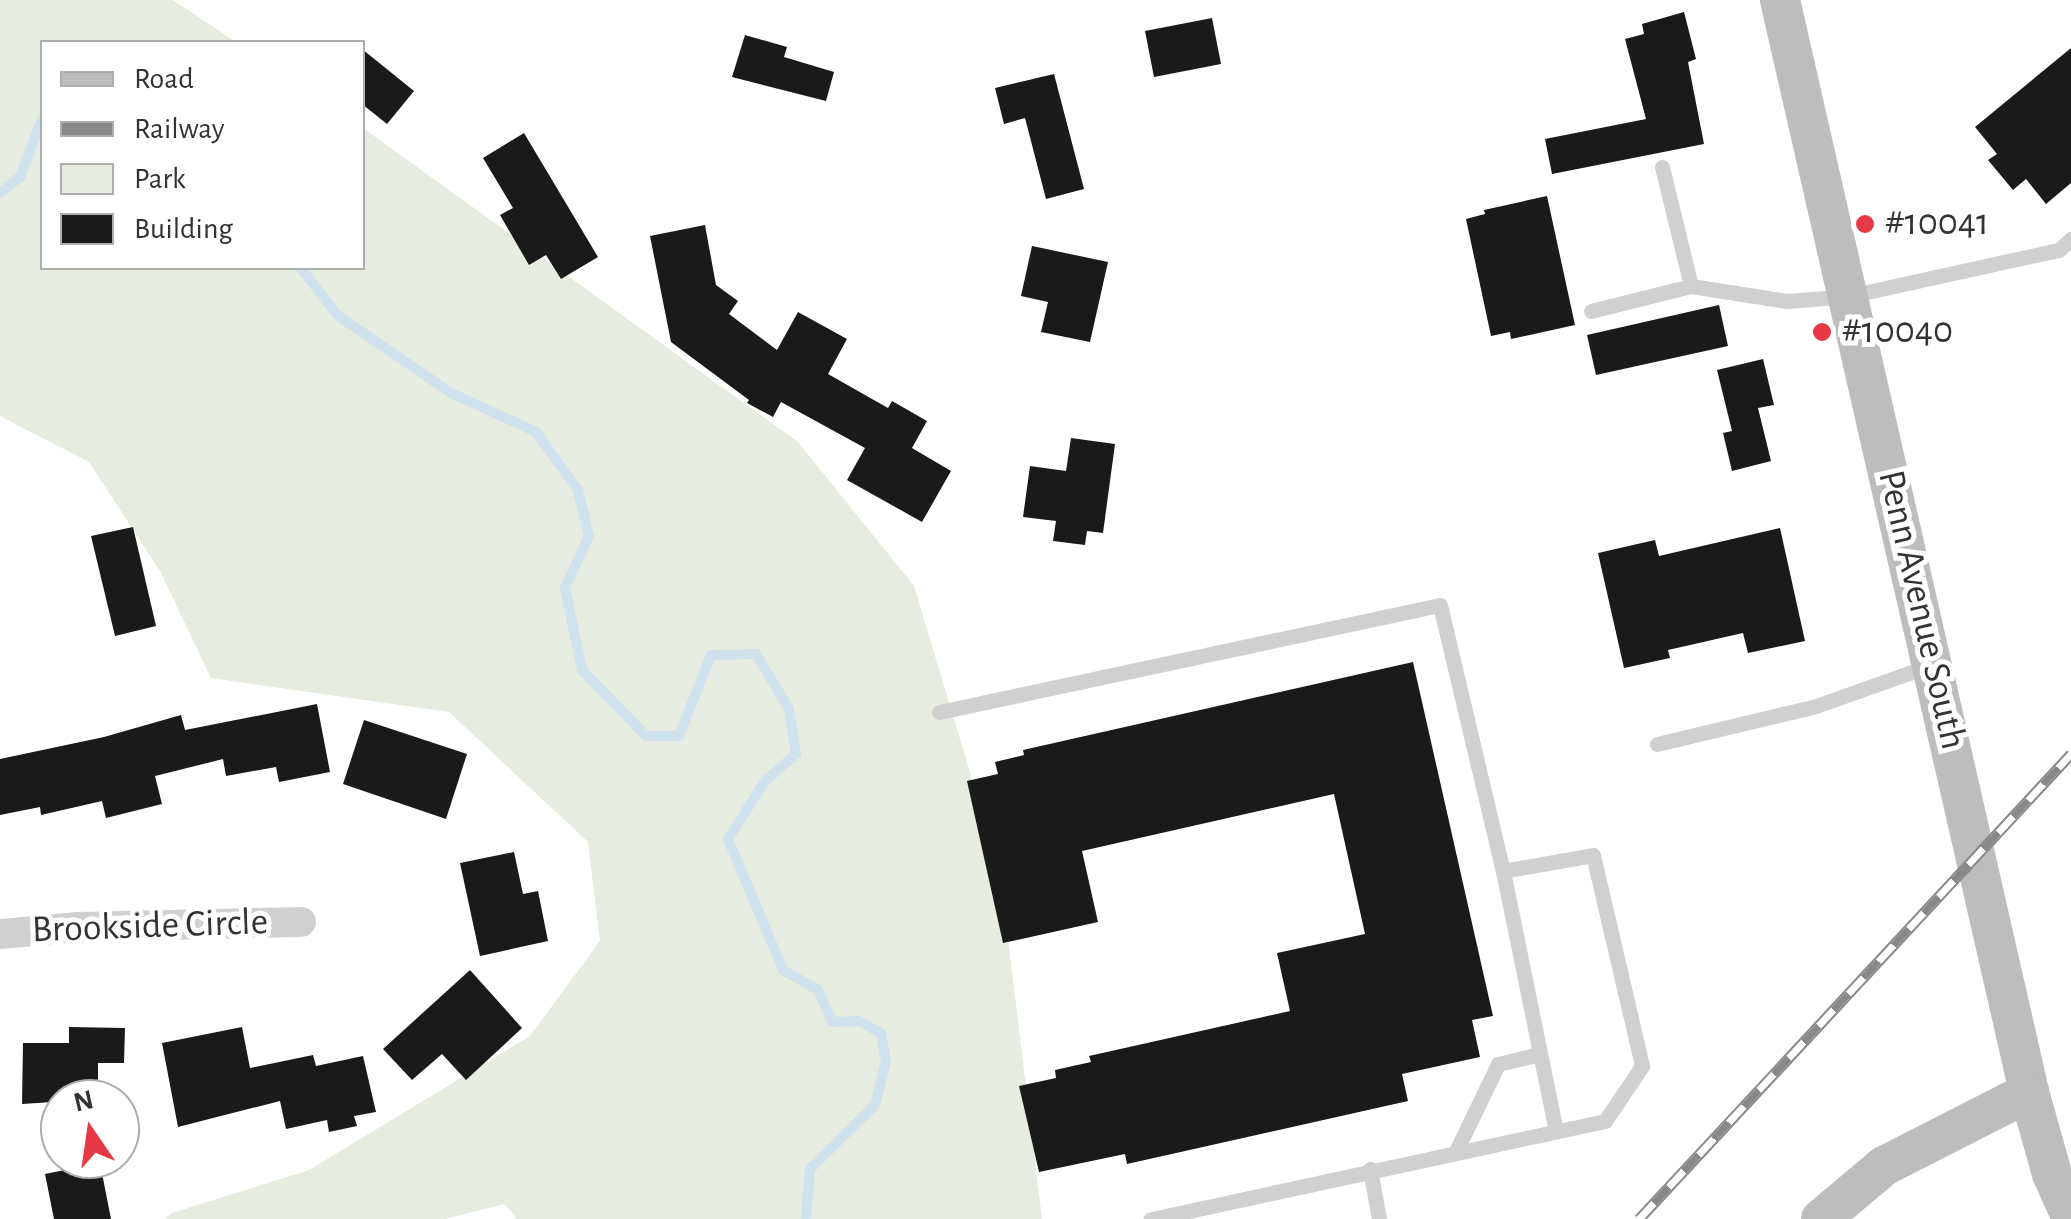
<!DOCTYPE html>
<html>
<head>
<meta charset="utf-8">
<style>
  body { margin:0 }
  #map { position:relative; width:2071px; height:1219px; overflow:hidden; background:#fff; font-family:"Alegreya Sans",sans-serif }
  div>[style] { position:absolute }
  .green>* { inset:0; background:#e6ecdf }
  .stream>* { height:10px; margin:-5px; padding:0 5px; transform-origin:5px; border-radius:5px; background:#cfe2ee }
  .building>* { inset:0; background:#1a1a1a }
  .lane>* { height:15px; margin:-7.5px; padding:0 7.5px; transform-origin:7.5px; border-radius:7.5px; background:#d0d0d0 }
  .street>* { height:30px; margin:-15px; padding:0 15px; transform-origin:15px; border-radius:15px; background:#d0d0d0 }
  .secondary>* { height:40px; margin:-20px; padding:0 20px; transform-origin:20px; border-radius:20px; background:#bdbdbd }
  .rail>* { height:11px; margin-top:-5.5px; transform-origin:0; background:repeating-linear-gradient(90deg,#fff 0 22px,#888 0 44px); box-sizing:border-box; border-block:2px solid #888 }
  .dots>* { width:28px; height:28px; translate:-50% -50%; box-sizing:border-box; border:5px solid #fff; border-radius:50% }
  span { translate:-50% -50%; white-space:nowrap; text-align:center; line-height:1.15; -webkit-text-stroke:10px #fff; paint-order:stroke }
  .poi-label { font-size:38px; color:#333 }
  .left { translate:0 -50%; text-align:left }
  .street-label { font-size:38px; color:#333 }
  .legend { position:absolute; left:40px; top:40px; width:325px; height:230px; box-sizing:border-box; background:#fff; border:2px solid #adadad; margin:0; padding:12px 18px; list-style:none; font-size:30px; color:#333 }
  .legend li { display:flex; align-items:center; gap:20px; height:50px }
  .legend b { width:50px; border:2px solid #adadad }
  .north { position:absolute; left:40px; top:1079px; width:100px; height:100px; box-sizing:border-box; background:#fff; border:2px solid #adadad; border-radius:50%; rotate:347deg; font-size:28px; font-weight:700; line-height:40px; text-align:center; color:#333 }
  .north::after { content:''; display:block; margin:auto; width:35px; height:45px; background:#e63946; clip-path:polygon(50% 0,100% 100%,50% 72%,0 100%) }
</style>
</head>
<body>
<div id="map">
  <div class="green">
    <div style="clip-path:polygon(0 0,173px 0,236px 42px,42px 42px,42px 268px,362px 268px,363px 128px,798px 442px,914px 586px,1000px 872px,1042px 1219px,517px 1219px,505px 1204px,445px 1219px,165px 1219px,172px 1213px,309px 1170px,530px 1036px,600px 941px,588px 842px,449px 712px,211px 678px,160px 571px,89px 462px,0 416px)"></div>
  </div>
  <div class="stream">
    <div style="left:0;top:193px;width:26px;rotate:-39deg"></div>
    <div style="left:20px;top:177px;width:62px;rotate:-69.2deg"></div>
    <div style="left:301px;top:268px;width:59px;rotate:52.5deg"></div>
    <div style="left:337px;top:315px;width:138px;rotate:34.4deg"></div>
    <div style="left:451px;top:393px;width:94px;rotate:24.6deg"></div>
    <div style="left:536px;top:432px;width:72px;rotate:54.1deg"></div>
    <div style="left:578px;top:490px;width:47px;rotate:76.6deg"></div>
    <div style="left:589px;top:536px;width:57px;rotate:114.8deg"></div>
    <div style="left:565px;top:588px;width:84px;rotate:78.3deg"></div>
    <div style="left:582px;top:670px;width:92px;rotate:45.9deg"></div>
    <div style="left:646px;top:736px;width:33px"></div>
    <div style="left:679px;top:736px;width:87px;rotate:-68.4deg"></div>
    <div style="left:711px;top:655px;width:45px;rotate:-1.3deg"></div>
    <div style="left:756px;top:654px;width:64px;rotate:59deg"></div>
    <div style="left:789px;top:709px;width:46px;rotate:81.2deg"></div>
    <div style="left:796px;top:754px;width:41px;rotate:138.9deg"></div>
    <div style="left:765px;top:781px;width:69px;rotate:122.5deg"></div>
    <div style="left:728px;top:839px;width:142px;rotate:67.2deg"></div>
    <div style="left:783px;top:970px;width:40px;rotate:29.7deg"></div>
    <div style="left:818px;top:990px;width:35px;rotate:66deg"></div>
    <div style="left:832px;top:1022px;width:27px;rotate:-2deg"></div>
    <div style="left:859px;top:1021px;width:25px;rotate:29deg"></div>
    <div style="left:881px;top:1033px;width:28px;rotate:80deg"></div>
    <div style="left:886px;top:1061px;width:45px;rotate:104deg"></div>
    <div style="left:875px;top:1105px;width:91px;rotate:135.4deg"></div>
    <div style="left:810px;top:1169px;width:50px;rotate:94.6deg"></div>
  </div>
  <div class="building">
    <div style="clip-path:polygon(1684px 12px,1696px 59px,1688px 62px,1704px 144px,1552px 174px,1545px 139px,1646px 119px,1625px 39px,1644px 34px,1642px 24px)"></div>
    <div style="clip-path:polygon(1212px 18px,1221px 64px,1154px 77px,1145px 31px)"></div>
    <div style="clip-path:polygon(745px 35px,787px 47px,784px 57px,834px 72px,826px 101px,732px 77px)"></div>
    <div style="clip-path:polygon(2071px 48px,2071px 183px,2046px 204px,2026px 179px,2013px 190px,1988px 160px,1997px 154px,1975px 127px)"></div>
    <div style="clip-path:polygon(362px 49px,414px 91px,387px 124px,362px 104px)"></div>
    <div style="clip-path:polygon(1054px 74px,1084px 189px,1046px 199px,1025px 118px,1004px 124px,995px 88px)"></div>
    <div style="clip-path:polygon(524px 133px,598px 257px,561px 279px,546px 255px,529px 265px,500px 215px,513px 208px,483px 158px)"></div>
    <div style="clip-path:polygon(1547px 196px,1575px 325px,1511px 339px,1510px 332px,1491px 336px,1466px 219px,1485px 214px,1484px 210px)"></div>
    <div style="clip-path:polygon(705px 225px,716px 285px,738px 301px,729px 314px,777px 350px,798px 312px,847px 339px,828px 374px,888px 408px,892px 401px,927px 421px,912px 448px,951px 471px,922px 522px,847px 480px,865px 448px,781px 402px,773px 417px,747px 403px,749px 400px,671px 342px,650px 236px)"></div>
    <div style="clip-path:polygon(1032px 246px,1108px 262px,1090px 342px,1041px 332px,1048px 302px,1021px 296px)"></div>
    <div style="clip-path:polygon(1719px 305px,1728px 346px,1596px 375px,1587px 335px)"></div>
    <div style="clip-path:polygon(1763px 359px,1774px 405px,1758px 408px,1771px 461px,1732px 471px,1723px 433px,1732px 431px,1717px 370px)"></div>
    <div style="clip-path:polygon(1071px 438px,1115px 444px,1103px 533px,1087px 531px,1085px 545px,1053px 541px,1056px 521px,1023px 517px,1030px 466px,1066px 471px)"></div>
    <div style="clip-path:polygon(133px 527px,156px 626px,115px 636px,91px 536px)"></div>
    <div style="clip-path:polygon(1780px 528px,1805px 641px,1748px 653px,1743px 633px,1668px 650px,1670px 658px,1624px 668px,1598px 553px,1655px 540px,1659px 556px)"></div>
    <div style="clip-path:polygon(1413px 662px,1493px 1016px,1472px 1020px,1480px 1057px,1402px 1074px,1408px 1101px,1127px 1164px,1125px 1154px,1039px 1172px,1019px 1086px,1056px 1078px,1055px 1070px,1091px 1062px,1089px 1056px,1290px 1011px,1277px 953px,1365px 934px,1334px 794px,1082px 851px,1098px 922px,1003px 943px,967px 781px,998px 774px,995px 762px,1024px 755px,1023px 750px)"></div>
    <div style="clip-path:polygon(317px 704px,330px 772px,279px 782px,276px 767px,226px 776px,223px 759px,155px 776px,162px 804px,106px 818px,102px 801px,41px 815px,40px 807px,0 815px,0 759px,104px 737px,181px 715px,185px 730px)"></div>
    <div style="clip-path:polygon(364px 720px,467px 754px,446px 819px,343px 784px)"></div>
    <div style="clip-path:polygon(514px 852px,523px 894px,538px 891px,548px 941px,480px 956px,460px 863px)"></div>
    <div style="clip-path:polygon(470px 970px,522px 1028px,466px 1080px,442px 1054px,412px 1080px,383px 1049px)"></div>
    <div style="clip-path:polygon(69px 1027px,125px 1028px,124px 1063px,98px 1063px,98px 1099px,22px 1104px,23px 1043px,69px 1043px)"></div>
    <div style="clip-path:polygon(242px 1027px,250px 1068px,313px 1055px,316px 1066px,363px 1056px,376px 1112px,354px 1116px,357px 1126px,329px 1132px,327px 1120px,286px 1129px,280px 1101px,178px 1127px,162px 1043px)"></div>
    <div style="clip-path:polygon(100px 1163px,111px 1219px,54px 1219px,45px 1174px)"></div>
  </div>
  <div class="lane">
    <div style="left:1662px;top:167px;width:122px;rotate:76.3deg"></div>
    <div style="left:1591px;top:311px;width:103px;rotate:-14deg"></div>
    <div style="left:1691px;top:286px;width:97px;rotate:8.9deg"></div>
    <div style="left:1787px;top:301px;width:62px;rotate:-4.6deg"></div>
    <div style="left:1849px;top:296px;width:215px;rotate:-12.4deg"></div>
    <div style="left:2059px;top:250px;width:16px;rotate:-43deg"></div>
    <div style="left:939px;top:712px;width:512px;rotate:-12.06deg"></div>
    <div style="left:1440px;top:605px;width:273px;rotate:76.7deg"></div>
    <div style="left:1503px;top:871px;width:91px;rotate:-10.1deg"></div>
    <div style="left:1593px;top:855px;width:217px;rotate:76.9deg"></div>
    <div style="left:1642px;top:1066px;width:66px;rotate:123.9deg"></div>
    <div style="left:1605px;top:1121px;width:465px;rotate:167.8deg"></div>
    <div style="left:1657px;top:744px;width:163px;rotate:-13.4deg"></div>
    <div style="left:1816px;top:706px;width:122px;rotate:-19.6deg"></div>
    <div style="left:1503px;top:871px;width:265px;rotate:78.5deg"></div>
    <div style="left:1456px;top:1151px;width:97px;rotate:-64.2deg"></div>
    <div style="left:1498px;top:1064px;width:43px;rotate:-13.4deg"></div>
    <div style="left:1370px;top:1169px;width:51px;rotate:79.8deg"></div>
  </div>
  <div class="street">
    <div style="left:0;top:934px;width:79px;rotate:-5.1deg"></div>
    <div style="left:79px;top:927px;width:222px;rotate:-1.3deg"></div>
  </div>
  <div class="secondary">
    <div style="left:1780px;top:0;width:1120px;rotate:77.15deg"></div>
    <div style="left:2029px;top:1092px;width:85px;rotate:74.3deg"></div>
    <div style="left:2052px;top:1174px;width:46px;rotate:65.7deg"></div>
    <div style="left:1821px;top:1219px;width:82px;rotate:-40.1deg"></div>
    <div style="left:1884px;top:1166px;width:163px;rotate:-27deg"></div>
  </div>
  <div class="rail">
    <div style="left:1639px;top:1219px;width:635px;rotate:-47.11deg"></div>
  </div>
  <div class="dots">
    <div style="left:1865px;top:224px;background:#e63946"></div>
    <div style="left:1822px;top:332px;background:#e63946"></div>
  </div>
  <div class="poi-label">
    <span class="left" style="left:1885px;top:224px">#10041</span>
    <span class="left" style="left:1842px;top:332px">#10040</span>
  </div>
  <div class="street-label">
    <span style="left:1921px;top:610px;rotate:77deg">Penn Avenue South</span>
    <span style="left:150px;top:927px;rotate:-2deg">Brookside Circle</span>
  </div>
  <ul class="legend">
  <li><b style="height:12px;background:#bdbdbd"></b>Road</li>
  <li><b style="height:12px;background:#888"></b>Railway</li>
  <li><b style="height:28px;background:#e6ecdf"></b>Park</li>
  <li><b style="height:28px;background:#1a1a1a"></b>Building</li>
  </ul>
  <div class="north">N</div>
</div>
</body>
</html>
